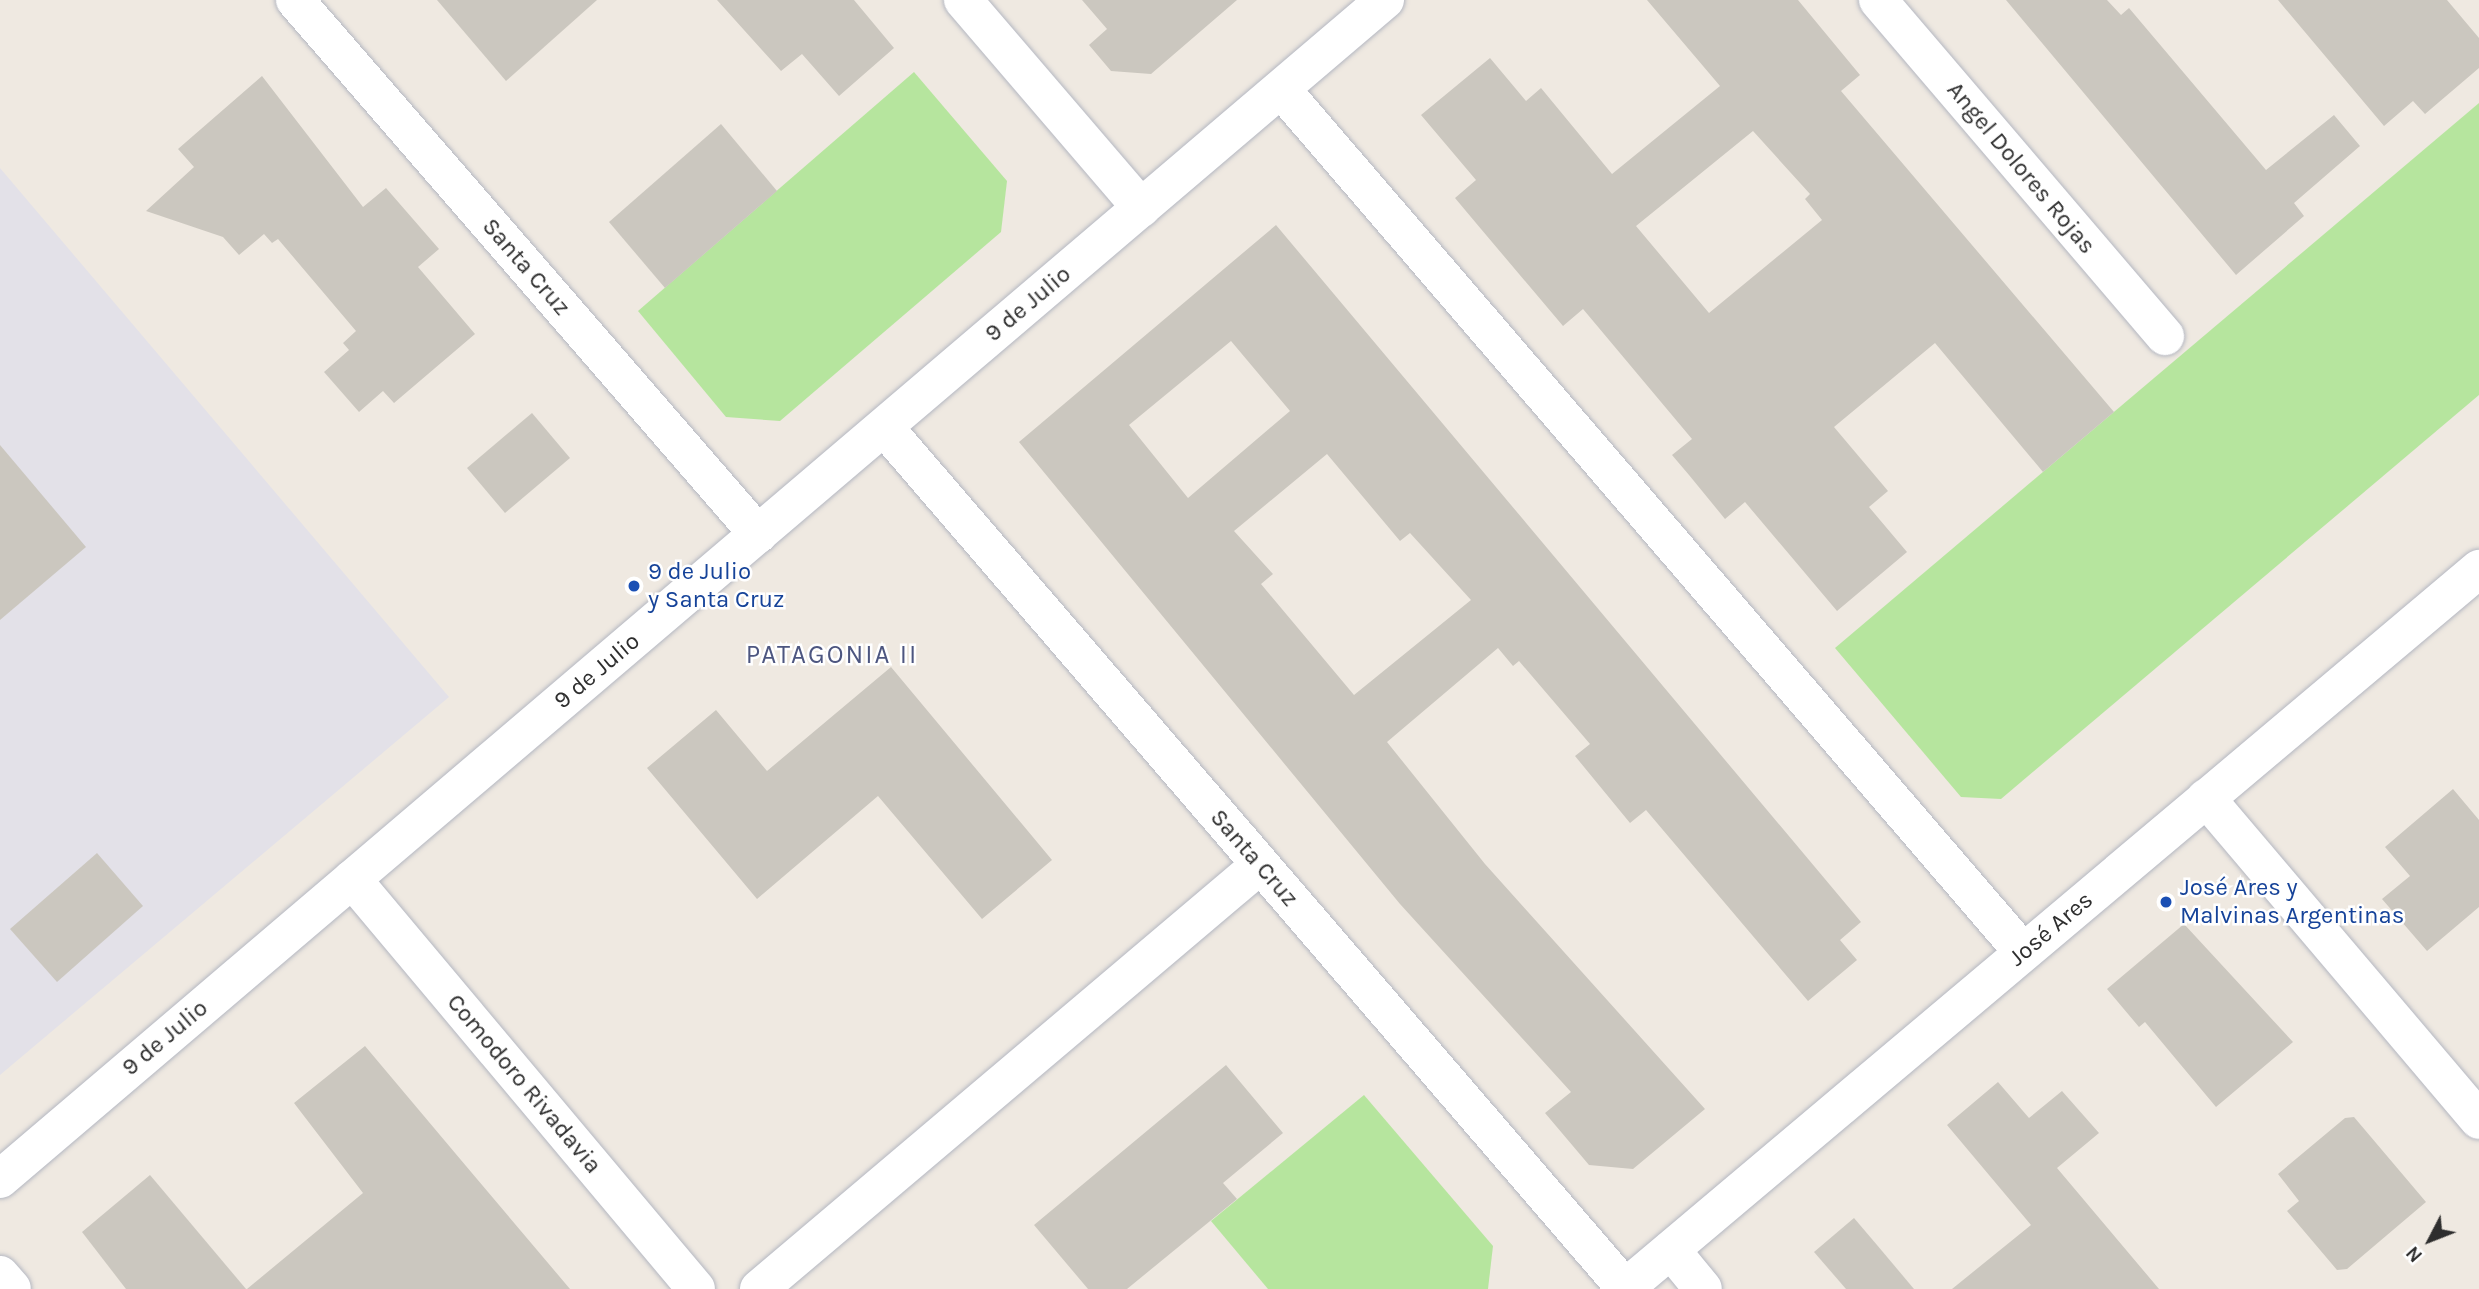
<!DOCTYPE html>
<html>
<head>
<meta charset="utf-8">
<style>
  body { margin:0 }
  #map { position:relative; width:2479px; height:1289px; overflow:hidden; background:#efe9e1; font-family:Karla,sans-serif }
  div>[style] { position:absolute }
  .industrial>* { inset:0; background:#e3e1e8 }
  .green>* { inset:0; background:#b6e59e }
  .building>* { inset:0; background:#cbc7bf }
  .roads { filter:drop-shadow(0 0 2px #b4b7c1) drop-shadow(0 0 2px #b4b7c1) }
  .minor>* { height:38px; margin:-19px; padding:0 19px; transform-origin:19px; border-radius:19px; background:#fff }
  .dots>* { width:19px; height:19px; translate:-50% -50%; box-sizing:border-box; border:4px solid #fff; border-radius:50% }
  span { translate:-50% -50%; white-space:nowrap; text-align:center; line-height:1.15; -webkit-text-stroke:5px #fff; paint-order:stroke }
  .street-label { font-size:24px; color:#2e2e2e }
  .transit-label { font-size:24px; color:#164399 }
  .left { translate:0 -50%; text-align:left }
  .neighbourhood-label { font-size:26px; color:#4d5680; letter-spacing:2px }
  .north { position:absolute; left:2395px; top:1205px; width:70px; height:70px; -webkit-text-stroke:5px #fff; paint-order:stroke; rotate:228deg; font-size:19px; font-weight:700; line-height:28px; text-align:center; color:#2e2e2e }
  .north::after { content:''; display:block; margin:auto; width:24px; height:32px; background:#2e2e2e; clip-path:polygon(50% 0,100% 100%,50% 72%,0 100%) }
</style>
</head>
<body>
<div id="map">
  <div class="industrial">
    <div style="clip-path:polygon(0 168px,449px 697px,0 1075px)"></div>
  </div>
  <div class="green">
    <div style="clip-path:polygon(914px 72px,1007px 181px,1001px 232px,780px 421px,726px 417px,638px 311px)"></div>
    <div style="clip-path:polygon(2479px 103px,2479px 395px,2001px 799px,1961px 797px,1835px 648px)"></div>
    <div style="clip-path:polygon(1364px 1095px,1493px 1246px,1488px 1289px,1268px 1289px,1211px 1221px)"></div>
  </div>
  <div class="building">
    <div style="clip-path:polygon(437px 0,597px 0,506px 81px)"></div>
    <div style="clip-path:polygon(717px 0,854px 0,894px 48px,839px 96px,802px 54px,781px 71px)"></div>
    <div style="clip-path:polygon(1082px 0,1237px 0,1151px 74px,1111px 71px,1089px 45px,1107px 29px)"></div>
    <div style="clip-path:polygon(evenodd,1647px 0,1798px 0,1860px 75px,1841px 91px,2114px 412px,2043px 472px,1935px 343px,1834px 427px,1888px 491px,1869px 507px,1907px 552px,1837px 611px,1745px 502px,1725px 519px,1689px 475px,1672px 455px,1692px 439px,1583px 309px,1563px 326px,1481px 229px,1455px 198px,1476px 180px,1421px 115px,1490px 58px,1526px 101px,1541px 88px,1612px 174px,1720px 86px,1647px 0,1753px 131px,1810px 194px,1805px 199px,1822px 220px,1709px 313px,1636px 226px,1753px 131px)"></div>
    <div style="clip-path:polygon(2006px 0,2107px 0,2121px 15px,2129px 8px,2266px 170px,2334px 115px,2360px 146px,2294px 203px,2304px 216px,2236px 275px)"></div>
    <div style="clip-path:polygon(2278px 0,2447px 0,2479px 38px,2479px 68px,2425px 114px,2413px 101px,2384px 126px)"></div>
    <div style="clip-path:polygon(262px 76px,363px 207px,386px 188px,439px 249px,418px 267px,475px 334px,394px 403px,383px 391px,359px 412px,324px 372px,349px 350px,343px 343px,356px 331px,278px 239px,272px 243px,264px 234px,239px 255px,223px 237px,146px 211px,194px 167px,178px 149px)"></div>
    <div style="clip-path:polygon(721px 124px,777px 191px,665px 288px,609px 222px)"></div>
    <div style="clip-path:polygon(evenodd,1276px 225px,1861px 922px,1840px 940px,1857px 960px,1808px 1001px,1646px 810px,1630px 823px,1575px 756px,1590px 744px,1519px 661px,1513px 666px,1498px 648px,1387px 742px,1485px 864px,1705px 1109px,1633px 1169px,1589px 1165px,1545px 1113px,1571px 1092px,1400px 904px,1019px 442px,1276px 225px,1231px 341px,1290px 411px,1188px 498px,1129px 425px,1231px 341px,1276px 225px,1327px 454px,1400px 541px,1410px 533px,1471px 600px,1354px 695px,1261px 584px,1273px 574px,1234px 531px,1327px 454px)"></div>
    <div style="clip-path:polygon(532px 413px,570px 458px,505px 513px,467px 468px)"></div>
    <div style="clip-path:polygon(0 445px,86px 547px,0 620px)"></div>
    <div style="clip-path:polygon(891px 667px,1052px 860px,982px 919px,878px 796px,757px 899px,647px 768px,716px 710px,767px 771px)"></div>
    <div style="clip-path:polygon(2453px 789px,2479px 820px,2479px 907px,2427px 951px,2382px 899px,2410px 876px,2385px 847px)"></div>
    <div style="clip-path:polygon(97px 853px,143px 906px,57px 982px,10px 929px)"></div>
    <div style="clip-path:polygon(2184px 924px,2293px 1042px,2216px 1107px,2145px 1022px,2139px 1027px,2107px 989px)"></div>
    <div style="clip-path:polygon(365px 1046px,466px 1166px,570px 1289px,247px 1289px,363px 1193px,294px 1103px)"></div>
    <div style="clip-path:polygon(1226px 1065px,1283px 1133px,1223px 1183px,1237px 1199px,1127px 1289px,1088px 1289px,1034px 1225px)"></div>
    <div style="clip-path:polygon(1998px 1082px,2029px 1118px,2062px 1091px,2099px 1133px,2057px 1168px,2159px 1289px,1952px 1289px,2031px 1225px,1947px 1125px)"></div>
    <div style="clip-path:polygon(2354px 1117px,2426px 1202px,2347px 1269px,2337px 1270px,2287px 1211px,2299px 1201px,2278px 1174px,2345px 1118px)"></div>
    <div style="clip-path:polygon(150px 1175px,246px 1289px,126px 1289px,82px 1232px)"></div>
    <div style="clip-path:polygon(1854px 1218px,1877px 1245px,1914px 1289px,1846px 1289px,1814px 1252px)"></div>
  </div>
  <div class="roads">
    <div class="minor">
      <div style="left:295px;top:0;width:707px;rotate:49.07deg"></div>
      <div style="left:963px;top:0;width:274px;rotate:49.4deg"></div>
      <div style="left:1878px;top:0;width:442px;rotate:49.5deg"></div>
      <div style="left:1281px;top:89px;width:1138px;rotate:49.31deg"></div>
      <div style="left:884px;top:427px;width:1136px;rotate:49.28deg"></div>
      <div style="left:2206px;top:798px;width:422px;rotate:49.7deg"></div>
      <div style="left:352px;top:879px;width:535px;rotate:50deg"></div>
      <div style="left:0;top:1179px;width:1819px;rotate:-40.41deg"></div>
      <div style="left:1671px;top:1250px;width:50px;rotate:50.6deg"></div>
      <div style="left:0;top:1275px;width:18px;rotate:49deg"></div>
      <div style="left:759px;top:1289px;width:656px;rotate:-40.24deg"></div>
      <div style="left:1624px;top:1289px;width:1118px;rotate:-40.1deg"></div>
    </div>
  </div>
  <div class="dots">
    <div style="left:634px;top:586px;background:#1a4fb4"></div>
    <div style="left:2166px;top:902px;background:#1a4fb4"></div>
  </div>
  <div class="street-label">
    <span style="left:2021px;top:168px;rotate:50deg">Angel Dolores Rojas</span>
    <span style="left:526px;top:267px;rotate:49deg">Santa Cruz</span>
    <span style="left:1028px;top:304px;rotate:-40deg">9 de Julio</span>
    <span style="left:597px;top:671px;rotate:-40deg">9 de Julio</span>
    <span style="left:1254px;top:858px;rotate:49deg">Santa Cruz</span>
    <span style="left:2051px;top:929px;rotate:-40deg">José Ares</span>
    <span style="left:165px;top:1038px;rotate:-40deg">9 de Julio</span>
    <span style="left:524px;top:1084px;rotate:50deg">Comodoro Rivadavia</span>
  </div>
  <div class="transit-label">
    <span class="left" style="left:648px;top:586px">9 de Julio<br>y Santa Cruz</span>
    <span class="left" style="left:2180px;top:902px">José Ares y<br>Malvinas Argentinas</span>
  </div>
  <div class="neighbourhood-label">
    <span style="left:832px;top:655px">PATAGONIA II</span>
  </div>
  <div class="north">N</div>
</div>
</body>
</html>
